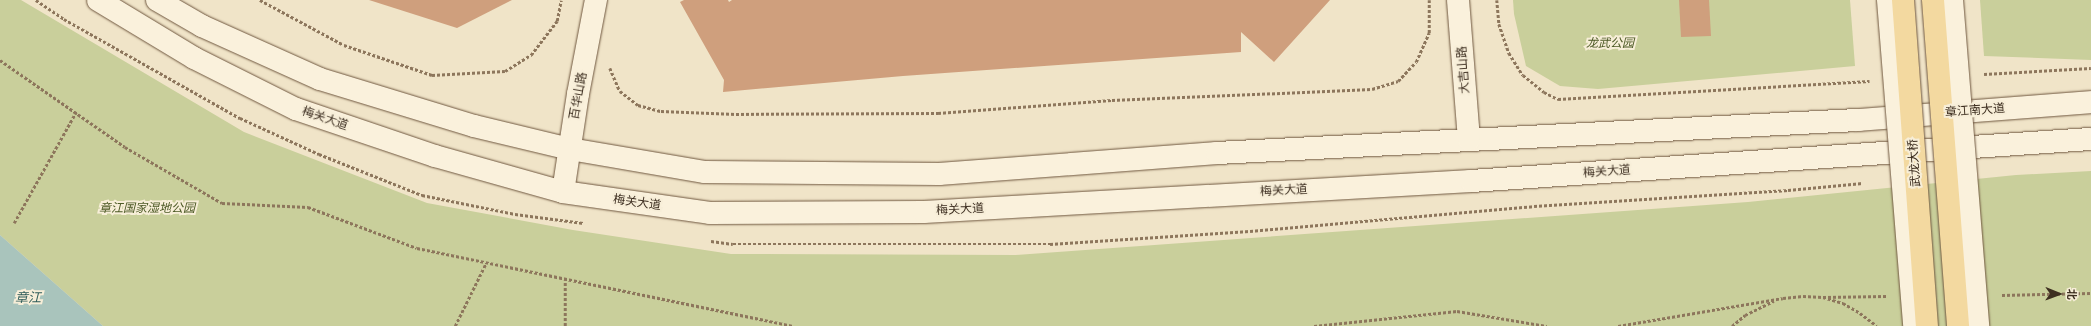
<!DOCTYPE html>
<html>
<head>
<meta charset="utf-8">
<style>
  body { margin:0 }
  #map { position:relative; width:2091px; height:326px; overflow:hidden; background:#f0e4c8; font-family:Spectral,"Noto Sans SC",serif }
  div>[style] { position:absolute }
  .green>* { inset:0; background:#c9cf9b }
  .water>* { inset:0; background:#a9c4bc }
  .building>* { inset:0; background:#cf9f7d }
  .path>* { height:2.5px; margin-top:-1.25px; transform-origin:0; background:repeating-linear-gradient(90deg,#8d765c 0 3px,transparent 0 5px) }
  .roads { filter:drop-shadow(0 0 1px #6f573f) drop-shadow(0 0 1px #6f573f) }
  .secondary>* { height:22px; margin:-11px; padding:0 11px; transform-origin:11px; border-radius:11px; background:#faf1dc }
  .bridges { filter:drop-shadow(0 0 1px #6f573f) drop-shadow(0 0 1px #6f573f) }
  .secondary-bridge>* { height:22px; margin:-11px; padding:0 11px; transform-origin:11px; border-radius:11px; background:#faf1dc }
  .primary-bridge>* { height:22px; margin:-11px; padding:0 11px; transform-origin:11px; border-radius:11px; background:#f3d9a0 }
  span { translate:-50% -50%; white-space:nowrap; text-align:center; line-height:1.15; -webkit-text-stroke:4px #f7eed8; paint-order:stroke }
  .park-label { font-size:12px; color:#4d5a26; font-style:italic }
  .street-label { font-size:12px; color:#3d2e20 }
  .water-label { font-size:13px; color:#2f5d5a; font-style:italic }
  .north { position:absolute; left:2039px; top:274px; width:40px; height:40px; -webkit-text-stroke:3px #f7eed8; paint-order:stroke; rotate:91deg; font-size:11px; font-weight:700; line-height:16px; text-align:center; color:#3d2e20 }
  .north::after { content:''; display:block; margin:auto; width:14px; height:18px; background:#3d2e20; clip-path:polygon(50% 0,100% 100%,50% 72%,0 100%) }
</style>
</head>
<body>
<div id="map">
  <div class="green">
    <div style="clip-path:polygon(0 0,21px 0,244px 132px,427px 203px,573px 230px,731px 254px,1016px 255px,1748px 202px,2016px 175px,2091px 171px,2091px 326px,103px 326px,0 235px)"></div>
    <div style="clip-path:polygon(1513px 0,1850px 0,1855px 66px,1598px 89px,1560px 86px,1526px 66px,1514px 14px)"></div>
    <div style="clip-path:polygon(1980px 0,2091px 0,2091px 60px,1984px 56px)"></div>
  </div>
  <div class="water">
    <div style="clip-path:polygon(0 235px,103px 326px,0 326px)"></div>
  </div>
  <div class="building">
    <div style="clip-path:polygon(369px 0,512px 0,457px 28px)"></div>
    <div style="clip-path:polygon(684px 0,728px 0,729px 2px,732px 0,1330px 0,1274px 62px,1241px 32px,1241px 52px,903px 76px,723px 92px,724px 80px,680px 2px)"></div>
    <div style="clip-path:polygon(1679px 0,1709px 0,1711px 36px,1681px 37px)"></div>
  </div>
  <div class="path">
    <div style="left:36px;top:0;width:34px;rotate:34deg"></div>
    <div style="left:64px;top:19px;width:202px;rotate:29.4deg"></div>
    <div style="left:240px;top:118px;width:87px;rotate:24.5deg"></div>
    <div style="left:319px;top:154px;width:111px;rotate:21.7deg"></div>
    <div style="left:422px;top:195px;width:95px;rotate:11.5deg"></div>
    <div style="left:515px;top:214px;width:69px;rotate:7.5deg"></div>
    <div style="left:260px;top:0;width:95px;rotate:28.2deg"></div>
    <div style="left:344px;top:45px;width:93px;rotate:18.8deg"></div>
    <div style="left:432px;top:75px;width:73px;rotate:-3.1deg"></div>
    <div style="left:505px;top:71px;width:31px;rotate:-32deg"></div>
    <div style="left:531px;top:55px;width:43px;rotate:-52.6deg"></div>
    <div style="left:557px;top:21px;width:21px;rotate:-79deg"></div>
    <div style="left:1497px;top:0;width:24px;rotate:85deg"></div>
    <div style="left:1499px;top:24px;width:31px;rotate:71deg"></div>
    <div style="left:1509px;top:53px;width:26px;rotate:58deg"></div>
    <div style="left:1523px;top:75px;width:27px;rotate:39deg"></div>
    <div style="left:1544px;top:92px;width:16px;rotate:27deg"></div>
    <div style="left:1558px;top:99px;width:312px;rotate:-3.3deg"></div>
    <div style="left:0;top:60px;width:152px;rotate:34.8deg"></div>
    <div style="left:125px;top:147px;width:112px;rotate:30deg"></div>
    <div style="left:222px;top:203px;width:86px;rotate:2.7deg"></div>
    <div style="left:308px;top:207px;width:116px;rotate:20.6deg"></div>
    <div style="left:417px;top:248px;width:384px;rotate:11.7deg"></div>
    <div style="left:610px;top:68px;width:25px;rotate:67deg"></div>
    <div style="left:620px;top:91px;width:23px;rotate:38deg"></div>
    <div style="left:638px;top:105px;width:24px;rotate:15deg"></div>
    <div style="left:661px;top:111px;width:75px;rotate:2.3deg"></div>
    <div style="left:736px;top:114px;width:202px;rotate:-0.3deg"></div>
    <div style="left:938px;top:113px;width:174px;rotate:-4.3deg"></div>
    <div style="left:1112px;top:100px;width:260px;rotate:-2.4deg"></div>
    <div style="left:1372px;top:89px;width:27px;rotate:-17deg"></div>
    <div style="left:1398px;top:81px;width:26px;rotate:-47deg"></div>
    <div style="left:1416px;top:62px;width:32px;rotate:-66deg"></div>
    <div style="left:1429px;top:33px;width:33px;rotate:-90deg"></div>
    <div style="left:1984px;top:74px;width:107px;rotate:-3.2deg"></div>
    <div style="left:14px;top:223px;width:127px;rotate:-60.8deg"></div>
    <div style="left:711px;top:241px;width:22px;rotate:8deg"></div>
    <div style="left:733px;top:244px;width:317px"></div>
    <div style="left:1050px;top:244px;width:200px;rotate:-3.7deg"></div>
    <div style="left:1250px;top:231px;width:285px;rotate:-5deg"></div>
    <div style="left:1534px;top:206px;width:255px;rotate:-3.6deg"></div>
    <div style="left:1788px;top:190px;width:75px;rotate:-5.3deg"></div>
    <div style="left:2002px;top:295px;width:89px;rotate:-1.3deg"></div>
    <div style="left:1823px;top:297px;width:64px;rotate:-0.9deg"></div>
    <div style="left:1783px;top:298px;width:20px;rotate:-6deg"></div>
    <div style="left:1803px;top:296px;width:20px;rotate:3deg"></div>
    <div style="left:1823px;top:297px;width:21px;rotate:17deg"></div>
    <div style="left:1843px;top:303px;width:20px;rotate:30deg"></div>
    <div style="left:1860px;top:313px;width:21px;rotate:37deg"></div>
    <div style="left:455px;top:326px;width:70px;rotate:-63.8deg"></div>
    <div style="left:565px;top:326px;width:46px;rotate:-90deg"></div>
    <div style="left:1314px;top:326px;width:144px;rotate:-6deg"></div>
    <div style="left:1457px;top:311px;width:91px;rotate:9.5deg"></div>
    <div style="left:1618px;top:326px;width:167px;rotate:-9.6deg"></div>
    <div style="left:1732px;top:326px;width:17px;rotate:-40deg"></div>
    <div style="left:1745px;top:315px;width:32px;rotate:-26deg"></div>
  </div>
  <div class="roads">
    <div class="secondary">
      <div style="left:98px;top:0;width:112px;rotate:31.1deg"></div>
      <div style="left:194px;top:58px;width:114px;rotate:26.6deg"></div>
      <div style="left:296px;top:109px;width:147px;rotate:18.7deg"></div>
      <div style="left:435px;top:156px;width:133px;rotate:15.7deg"></div>
      <div style="left:563px;top:192px;width:148px;rotate:8.1deg"></div>
      <div style="left:710px;top:213px;width:214px;rotate:-0.3deg"></div>
      <div style="left:924px;top:212px;width:548px;rotate:-3.24deg"></div>
      <div style="left:1471px;top:181px;width:621px;rotate:-3.88deg"></div>
      <div style="left:157px;top:0;width:52px;rotate:30deg"></div>
      <div style="left:202px;top:26px;width:129px;rotate:24.2deg"></div>
      <div style="left:320px;top:79px;width:161px;rotate:17deg"></div>
      <div style="left:474px;top:126px;width:99px;rotate:13.5deg"></div>
      <div style="left:570px;top:149px;width:137px;rotate:9.7deg"></div>
      <div style="left:705px;top:172px;width:234px;rotate:0.5deg"></div>
      <div style="left:939px;top:174px;width:279px;rotate:-4.3deg"></div>
      <div style="left:1217px;top:153px;width:642px;rotate:-2.95deg"></div>
      <div style="left:1858px;top:120px;width:234px;rotate:-4.4deg"></div>
      <div style="left:1458px;top:0;width:140px;rotate:85.5deg"></div>
      <div style="left:563px;top:192px;width:99px;rotate:-81.3deg"></div>
      <div style="left:578px;top:94px;width:96px;rotate:-79.2deg"></div>
    </div>
  </div>
  <div class="bridges">
    <div class="secondary-bridge">
      <div style="left:1888px;top:0;width:327px;rotate:85.4deg"></div>
      <div style="left:1952px;top:0;width:327px;rotate:85.4deg"></div>
    </div>
    <div class="primary-bridge">
      <div style="left:1903px;top:0;width:327px;rotate:85.8deg"></div>
      <div style="left:1933px;top:0;width:327px;rotate:85.6deg"></div>
    </div>
  </div>
  <div class="park-label">
    <span style="left:1610px;top:44px">龙武公园</span>
    <span style="left:147px;top:209px">章江国家湿地公园</span>
  </div>
  <div class="street-label">
    <span style="left:1464px;top:70px;rotate:-94deg">大吉山路</span>
    <span style="left:579px;top:96px;rotate:-80deg">百华山路</span>
    <span style="left:1975px;top:111px;rotate:-4deg">章江南大道</span>
    <span style="left:325px;top:119px;rotate:19deg">梅关大道</span>
    <span style="left:1915px;top:163px;rotate:-94deg">武龙大桥</span>
    <span style="left:1607px;top:172px;rotate:-4deg">梅关大道</span>
    <span style="left:1284px;top:191px;rotate:-3deg">梅关大道</span>
    <span style="left:637px;top:203px;rotate:8deg">梅关大道</span>
    <span style="left:960px;top:210px;rotate:-3deg">梅关大道</span>
  </div>
  <div class="water-label">
    <span style="left:28px;top:298px">章江</span>
  </div>
  <div class="north">北</div>
</div>
</body>
</html>
